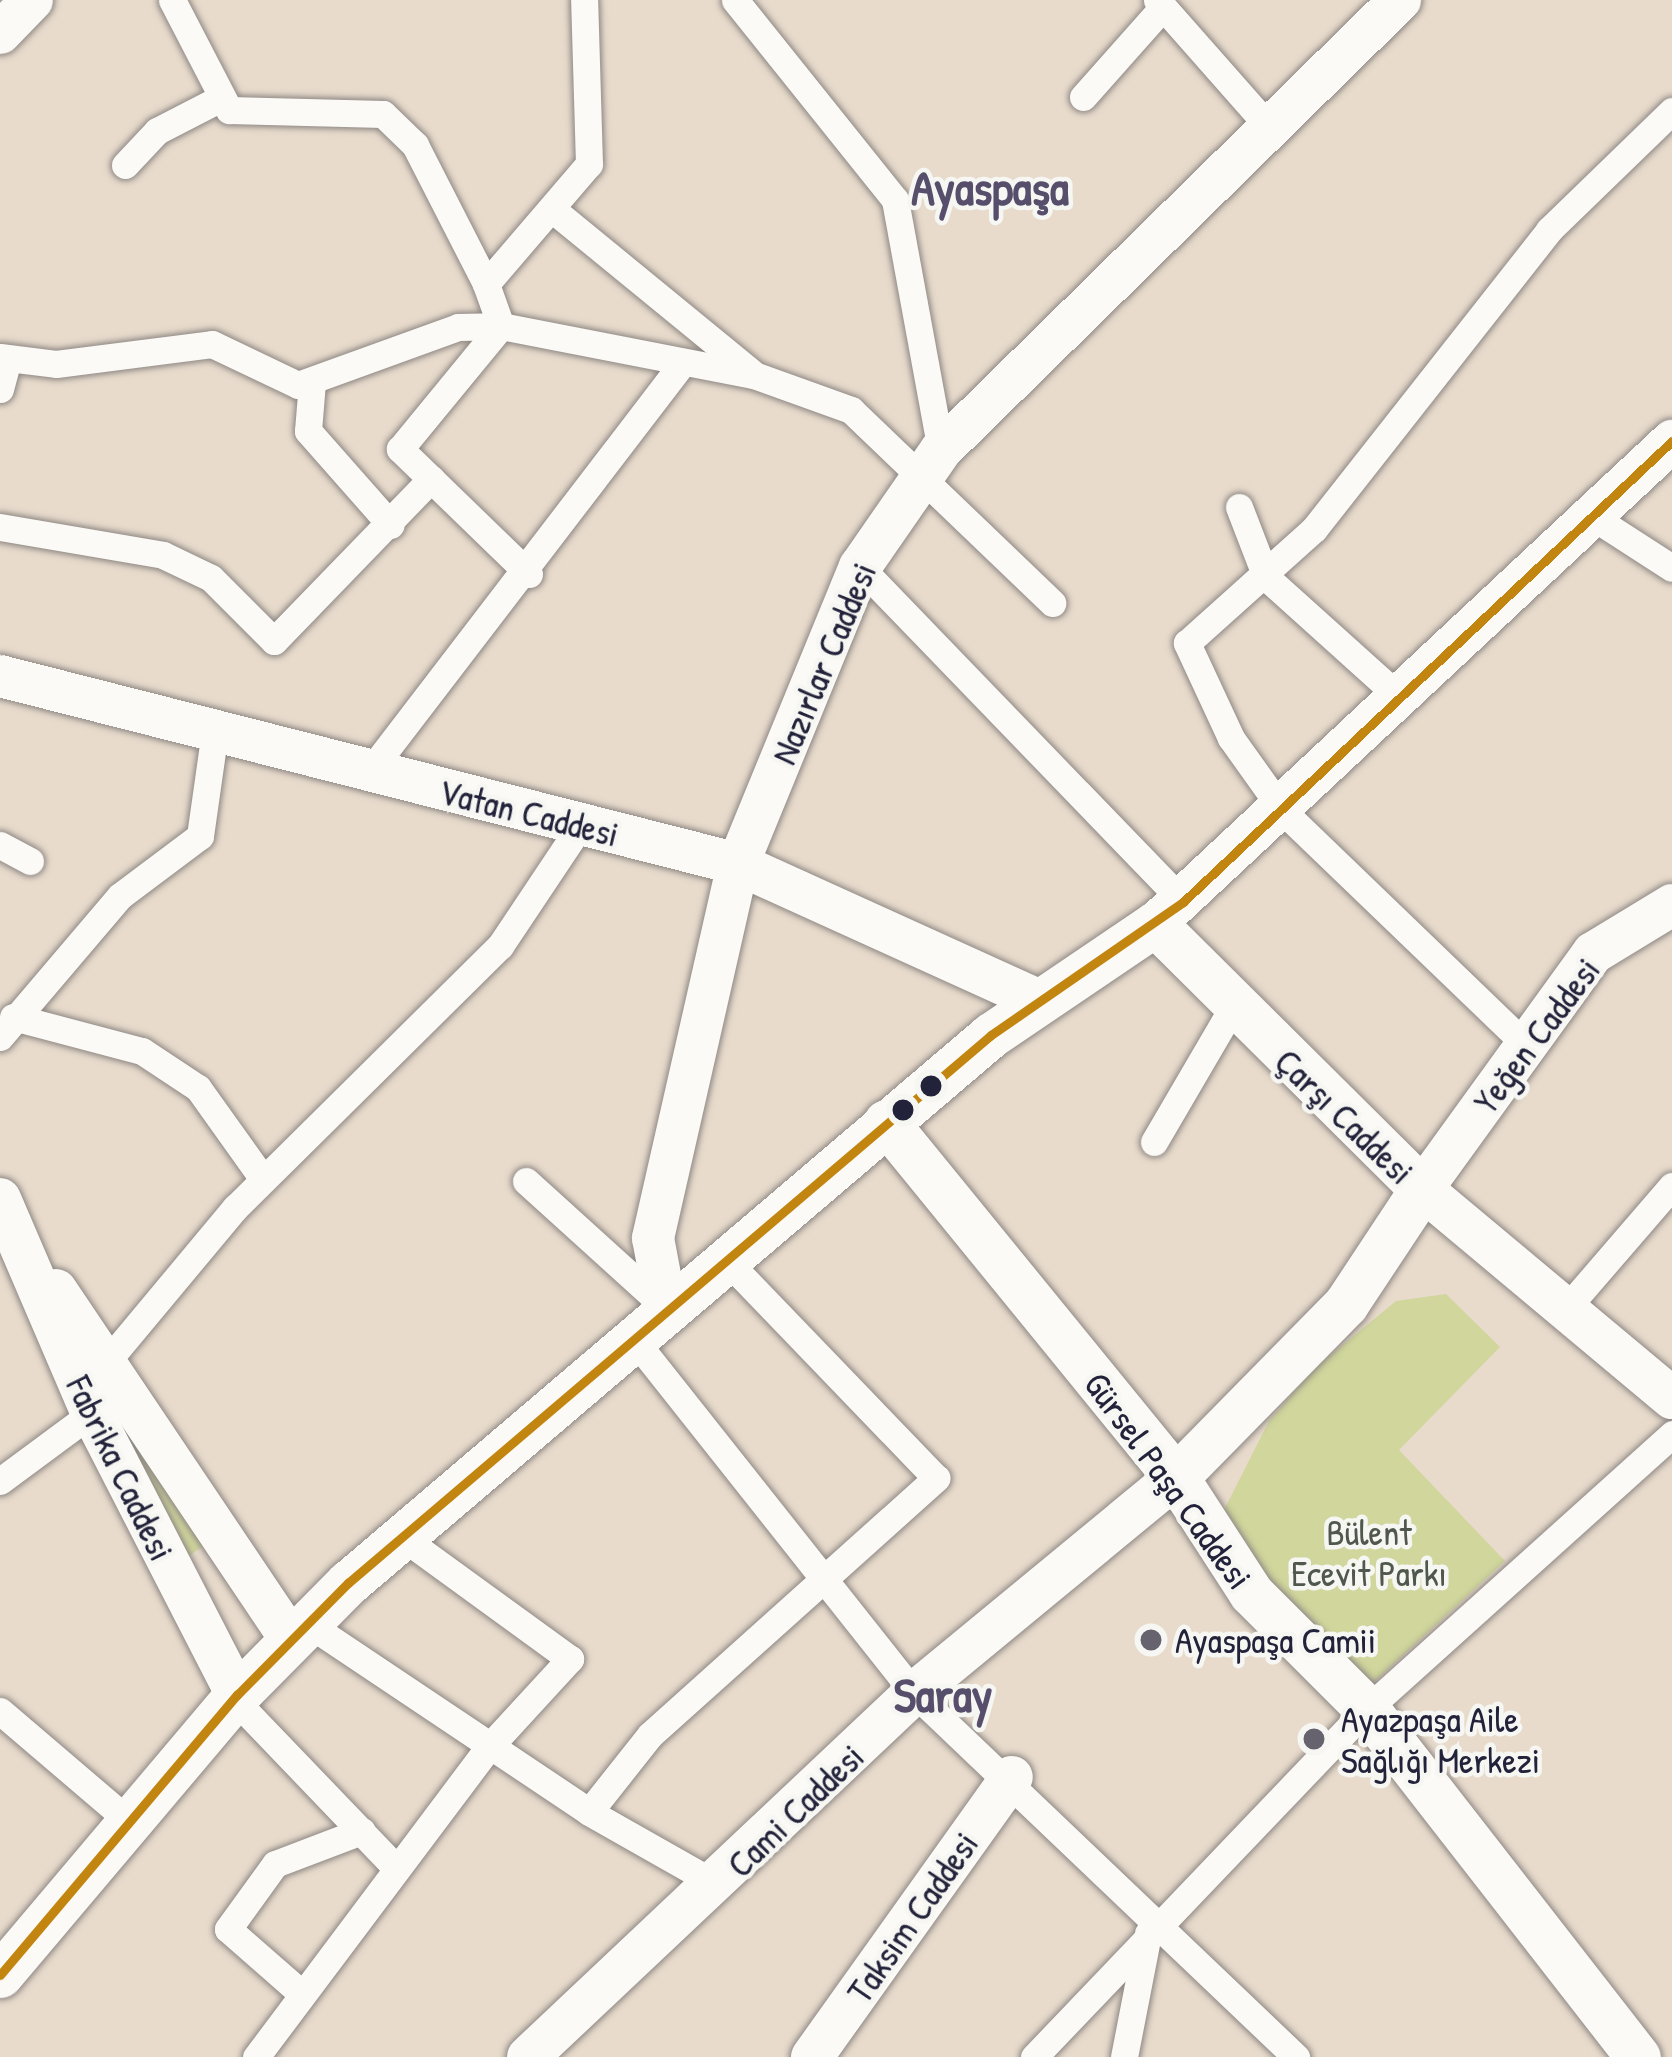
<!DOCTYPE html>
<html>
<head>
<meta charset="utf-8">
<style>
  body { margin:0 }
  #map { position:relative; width:1672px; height:2057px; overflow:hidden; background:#e8dbcc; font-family:"Patrick Hand",sans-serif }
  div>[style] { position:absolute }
  .green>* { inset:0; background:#d0d69c }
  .roads { filter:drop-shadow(0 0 3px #8e8884) drop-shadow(0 0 3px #8e8884) }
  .minor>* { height:27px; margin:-13.5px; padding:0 13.5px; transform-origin:13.5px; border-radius:13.5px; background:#fcfaf7 }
  .primary>* { height:42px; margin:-21px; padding:0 21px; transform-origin:21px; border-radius:21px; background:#fcfaf7 }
  .trunk>* { height:45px; margin:-22.5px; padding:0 22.5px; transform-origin:22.5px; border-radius:22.5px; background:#fcfaf7 }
  .bus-1>* { height:9px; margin:-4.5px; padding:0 4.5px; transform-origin:4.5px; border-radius:4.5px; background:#c2850f }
  .dots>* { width:33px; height:33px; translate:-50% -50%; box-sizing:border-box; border:6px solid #f6f6f2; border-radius:50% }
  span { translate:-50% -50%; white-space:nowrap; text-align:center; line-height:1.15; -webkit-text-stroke:9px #f6f6f2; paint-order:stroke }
  .street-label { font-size:36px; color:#22223b }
  .park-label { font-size:36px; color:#50574c }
  .poi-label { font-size:36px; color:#22223b }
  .left { translate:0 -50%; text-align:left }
  .district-label { font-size:48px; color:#574e6c; font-weight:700 }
</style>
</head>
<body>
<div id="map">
  <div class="green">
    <div style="clip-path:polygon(1446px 1294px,1500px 1347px,1399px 1450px,1505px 1561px,1371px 1685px,1272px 1584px,1224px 1510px,1269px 1421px,1317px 1366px,1396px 1301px)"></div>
    <div style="clip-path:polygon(128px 1407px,216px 1537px,182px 1561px,111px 1416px)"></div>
  </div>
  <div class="roads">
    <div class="minor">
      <div style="left:172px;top:0;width:124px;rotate:62.6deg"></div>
      <div style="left:229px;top:110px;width:154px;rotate:1.5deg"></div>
      <div style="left:383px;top:114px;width:45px;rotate:44.1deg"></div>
      <div style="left:415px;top:145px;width:156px;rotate:62.9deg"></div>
      <div style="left:735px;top:0;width:256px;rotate:51.3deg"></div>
      <div style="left:895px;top:200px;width:254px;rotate:79.6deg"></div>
      <div style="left:1157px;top:0;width:169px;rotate:48.6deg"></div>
      <div style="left:1083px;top:97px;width:120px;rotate:-48.4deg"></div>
      <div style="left:125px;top:165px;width:47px;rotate:-46.7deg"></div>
      <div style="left:157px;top:131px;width:72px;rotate:-27.3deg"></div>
      <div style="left:552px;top:209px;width:257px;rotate:39.3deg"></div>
      <div style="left:0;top:357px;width:56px;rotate:7.1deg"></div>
      <div style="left:56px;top:364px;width:157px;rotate:-7.3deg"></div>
      <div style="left:212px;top:344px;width:95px;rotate:25.5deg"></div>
      <div style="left:298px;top:385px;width:170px;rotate:-19.9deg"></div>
      <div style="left:458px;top:327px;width:43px;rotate:-1.3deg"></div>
      <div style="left:501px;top:326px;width:258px;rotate:11deg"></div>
      <div style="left:754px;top:375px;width:103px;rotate:19.8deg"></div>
      <div style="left:851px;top:410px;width:279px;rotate:43.8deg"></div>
      <div style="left:312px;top:382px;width:49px;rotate:94.7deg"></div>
      <div style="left:308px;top:431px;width:125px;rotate:48.6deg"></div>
      <div style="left:0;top:389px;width:31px;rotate:-75deg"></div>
      <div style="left:1239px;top:507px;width:75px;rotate:68.9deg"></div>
      <div style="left:1266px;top:577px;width:178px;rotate:42deg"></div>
      <div style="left:1596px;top:519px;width:90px;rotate:32.8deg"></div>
      <div style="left:0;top:527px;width:165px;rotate:9.7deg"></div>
      <div style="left:163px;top:555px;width:53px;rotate:25.6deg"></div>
      <div style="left:211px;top:578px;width:89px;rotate:45deg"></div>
      <div style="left:274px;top:641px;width:226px;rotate:-45.9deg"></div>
      <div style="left:860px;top:567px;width:465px;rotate:46deg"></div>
      <div style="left:529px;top:574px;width:180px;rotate:-135.9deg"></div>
      <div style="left:400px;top:449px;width:159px;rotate:-50.6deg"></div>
      <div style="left:501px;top:326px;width:45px;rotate:-109.7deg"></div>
      <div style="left:486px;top:284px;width:158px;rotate:-49.4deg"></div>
      <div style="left:589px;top:164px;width:164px;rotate:-91.7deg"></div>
      <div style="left:370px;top:771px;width:511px;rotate:-52.55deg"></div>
      <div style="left:0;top:845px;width:34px;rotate:28deg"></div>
      <div style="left:13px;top:1017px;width:133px;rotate:14.8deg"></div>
      <div style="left:142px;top:1051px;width:67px;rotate:33.5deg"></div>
      <div style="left:198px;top:1088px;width:112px;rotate:54.5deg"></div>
      <div style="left:0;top:1037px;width:185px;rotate:-49.6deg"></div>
      <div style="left:120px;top:896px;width:100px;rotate:-36.9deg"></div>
      <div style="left:200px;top:836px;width:106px;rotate:-81.9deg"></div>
      <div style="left:1526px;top:1045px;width:337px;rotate:-136.1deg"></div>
      <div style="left:1283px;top:811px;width:90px;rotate:-125.5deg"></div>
      <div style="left:1231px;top:738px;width:105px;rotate:-114.9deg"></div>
      <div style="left:1187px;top:643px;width:171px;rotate:-41.9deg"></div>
      <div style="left:1314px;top:529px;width:380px;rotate:-51.8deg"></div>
      <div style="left:1549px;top:230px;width:171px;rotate:-44.1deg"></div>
      <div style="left:1154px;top:1142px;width:156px;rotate:-59.7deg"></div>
      <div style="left:526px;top:1181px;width:188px;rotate:42.2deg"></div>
      <div style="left:1570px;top:1304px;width:156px;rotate:-49.2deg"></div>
      <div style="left:632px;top:1337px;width:454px;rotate:51.6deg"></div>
      <div style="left:914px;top:1693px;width:528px;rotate:43.62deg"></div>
      <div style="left:109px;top:1359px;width:197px;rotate:-50.2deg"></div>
      <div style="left:235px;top:1208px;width:373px;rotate:-44.7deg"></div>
      <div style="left:500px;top:946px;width:144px;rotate:-56.3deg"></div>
      <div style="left:0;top:1481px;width:129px;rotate:-36.5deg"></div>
      <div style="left:307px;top:1623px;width:339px;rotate:33.8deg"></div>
      <div style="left:589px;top:1812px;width:148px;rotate:29.5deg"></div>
      <div style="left:234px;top:1699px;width:234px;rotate:46.2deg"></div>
      <div style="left:0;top:1711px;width:172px;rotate:40.5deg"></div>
      <div style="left:589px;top:1812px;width:98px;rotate:-51.6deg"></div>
      <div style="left:650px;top:1735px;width:385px;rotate:-41.9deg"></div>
      <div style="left:936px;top:1478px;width:308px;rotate:-133.9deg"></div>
      <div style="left:301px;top:1993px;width:97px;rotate:-138.8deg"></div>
      <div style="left:228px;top:1929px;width:80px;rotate:-54.1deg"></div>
      <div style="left:275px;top:1864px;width:93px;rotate:-20.8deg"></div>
      <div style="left:256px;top:2057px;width:388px;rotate:-53.1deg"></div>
      <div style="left:489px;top:1747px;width:120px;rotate:-47.4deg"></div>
      <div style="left:570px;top:1659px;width:209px;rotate:-144deg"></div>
      <div style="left:1034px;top:2057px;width:482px;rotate:-46.3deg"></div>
      <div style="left:1367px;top:1709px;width:411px;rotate:-42deg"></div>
      <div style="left:1124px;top:2057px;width:126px;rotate:-79deg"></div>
    </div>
    <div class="primary">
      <div style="left:0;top:33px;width:46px;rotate:-45.9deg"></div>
      <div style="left:0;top:676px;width:762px;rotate:14.29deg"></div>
      <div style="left:738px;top:864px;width:332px;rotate:24.4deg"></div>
      <div style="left:1672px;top:905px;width:92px;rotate:148.7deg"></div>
      <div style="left:1593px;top:953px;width:291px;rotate:125.9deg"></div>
      <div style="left:1422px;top:1189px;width:326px;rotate:39.9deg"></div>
      <div style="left:1155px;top:924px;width:708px;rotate:-43.05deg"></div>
      <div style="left:0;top:1199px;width:231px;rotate:66.8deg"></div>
      <div style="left:91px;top:1411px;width:319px;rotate:62.8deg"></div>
      <div style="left:56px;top:1290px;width:422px;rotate:56.1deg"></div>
      <div style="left:666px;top:1307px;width:70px;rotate:-100.7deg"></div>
      <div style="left:653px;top:1238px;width:384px;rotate:-77.2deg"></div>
      <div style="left:738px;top:864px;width:321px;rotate:-67.7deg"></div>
      <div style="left:860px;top:567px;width:142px;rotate:-55.3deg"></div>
      <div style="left:941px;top:450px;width:643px;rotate:-44.43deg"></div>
      <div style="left:528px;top:2057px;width:531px;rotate:-43.32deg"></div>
      <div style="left:914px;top:1693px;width:340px;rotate:-39.5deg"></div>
      <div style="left:812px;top:2057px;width:344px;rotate:-54.5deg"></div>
    </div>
    <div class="trunk">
      <div style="left:886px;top:1122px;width:458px;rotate:50.8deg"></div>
      <div style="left:1176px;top:1477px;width:138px;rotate:57.1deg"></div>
      <div style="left:1251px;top:1593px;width:164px;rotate:45deg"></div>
      <div style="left:1367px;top:1709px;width:441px;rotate:52.1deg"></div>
      <div style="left:0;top:1975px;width:367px;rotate:-49.8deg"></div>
      <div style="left:237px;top:1695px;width:158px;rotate:-45.3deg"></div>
      <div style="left:348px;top:1583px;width:845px;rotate:-40.44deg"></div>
      <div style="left:991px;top:1035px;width:198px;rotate:-34.1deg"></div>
      <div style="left:1155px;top:924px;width:376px;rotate:44.8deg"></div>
      <div style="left:1422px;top:1189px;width:138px;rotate:123.5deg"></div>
      <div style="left:1346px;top:1304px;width:243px;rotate:134.5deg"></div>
    </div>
  </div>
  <div class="bus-1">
    <div style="left:0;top:1975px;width:367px;rotate:-49.8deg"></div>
    <div style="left:237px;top:1695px;width:158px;rotate:-45.3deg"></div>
    <div style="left:348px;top:1583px;width:845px;rotate:-40.44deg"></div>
    <div style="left:991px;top:1035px;width:234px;rotate:-34.7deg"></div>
    <div style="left:1183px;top:902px;width:672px;rotate:-43.31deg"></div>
  </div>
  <div class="dots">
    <div style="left:931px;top:1086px;background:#22223b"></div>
    <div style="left:903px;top:1110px;background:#22223b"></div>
    <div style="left:1151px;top:1640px;background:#67636e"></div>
    <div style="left:1314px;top:1739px;background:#67636e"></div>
  </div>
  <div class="street-label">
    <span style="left:823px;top:663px;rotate:-67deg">Nazırlar Caddesi</span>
    <span style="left:529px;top:812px;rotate:14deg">Vatan Caddesi</span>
    <span style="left:1536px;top:1035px;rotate:-53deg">Yeğen Caddesi</span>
    <span style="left:1345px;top:1116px;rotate:44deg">Çarşı Caddesi</span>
    <span style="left:121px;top:1468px;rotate:64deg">Fabrika Caddesi</span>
    <span style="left:1169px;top:1480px;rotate:54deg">Gürsel Paşa Caddesi</span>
    <span style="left:795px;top:1810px;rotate:-44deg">Cami Caddesi</span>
    <span style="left:912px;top:1917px;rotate:-55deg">Taksim Caddesi</span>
  </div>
  <div class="park-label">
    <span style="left:1369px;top:1552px">Bülent<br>Ecevit Parkı</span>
  </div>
  <div class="poi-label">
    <span class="left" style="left:1175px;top:1640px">Ayaspaşa Camii</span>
    <span class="left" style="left:1341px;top:1739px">Ayazpaşa Aile<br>Sağlığı Merkezi</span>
  </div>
  <div class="district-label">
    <span style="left:990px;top:188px">Ayaspaşa</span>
    <span style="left:943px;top:1695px">Saray</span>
  </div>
</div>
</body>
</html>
